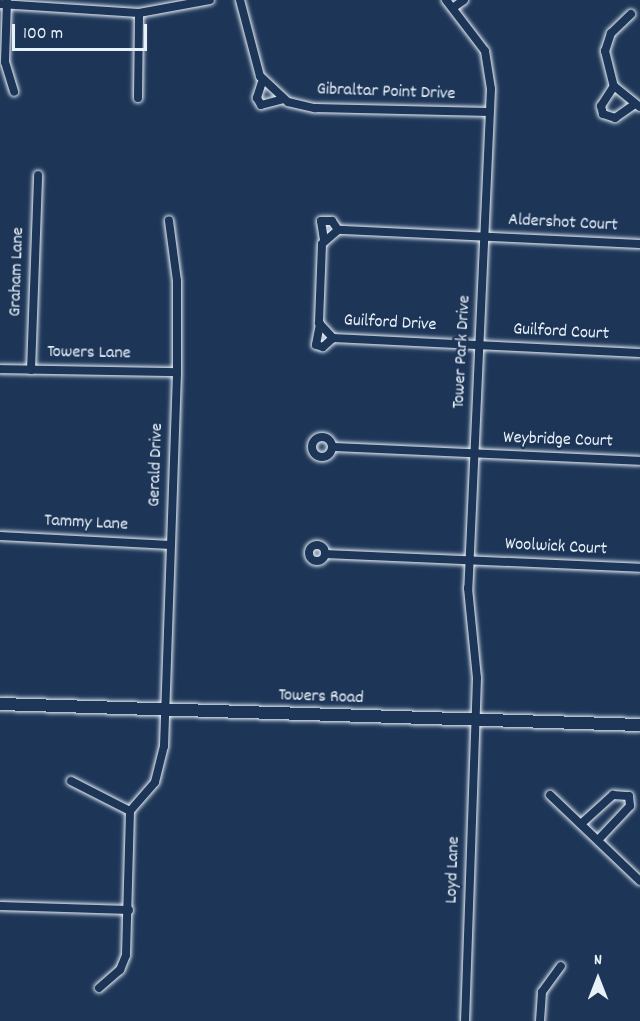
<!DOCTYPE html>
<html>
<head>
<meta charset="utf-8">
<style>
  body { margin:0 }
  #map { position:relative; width:640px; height:1021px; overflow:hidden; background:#1d3557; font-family:Dekko,sans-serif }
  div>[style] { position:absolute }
  .roads { filter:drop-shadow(0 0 2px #e8f1f8) drop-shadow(0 0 2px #e8f1f8) }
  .minor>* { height:8px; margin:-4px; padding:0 4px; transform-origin:4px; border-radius:4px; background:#1d3557 }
  .minor>.ring { margin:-4px; padding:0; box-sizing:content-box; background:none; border:8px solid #1d3557; border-radius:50% }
  .secondary>* { height:12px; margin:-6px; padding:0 6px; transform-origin:6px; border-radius:6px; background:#1d3557 }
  span { translate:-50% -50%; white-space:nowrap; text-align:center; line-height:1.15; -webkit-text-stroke:4.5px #1d3557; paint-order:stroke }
  .street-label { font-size:18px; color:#e8f1f8 }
  .north { position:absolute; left:568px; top:949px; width:60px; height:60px; -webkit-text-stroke:4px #1d3557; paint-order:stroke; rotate:0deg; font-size:16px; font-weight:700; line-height:24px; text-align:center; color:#e8f1f8 }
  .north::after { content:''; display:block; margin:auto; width:21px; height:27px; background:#e8f1f8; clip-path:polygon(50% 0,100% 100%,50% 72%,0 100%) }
  .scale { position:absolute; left:12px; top:24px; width:135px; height:27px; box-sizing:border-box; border:3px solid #e8f1f8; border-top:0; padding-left:8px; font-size:18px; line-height:21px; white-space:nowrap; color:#e8f1f8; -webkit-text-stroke:4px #1d3557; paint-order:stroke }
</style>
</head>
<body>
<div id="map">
  <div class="roads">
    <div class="minor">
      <div style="left:240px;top:0;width:79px;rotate:75.3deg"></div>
      <div style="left:260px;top:76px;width:38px;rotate:43deg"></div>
      <div style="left:288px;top:102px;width:28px;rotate:13deg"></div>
      <div style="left:315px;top:108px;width:174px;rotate:1.3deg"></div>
      <div style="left:446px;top:0;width:64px;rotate:52.6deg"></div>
      <div style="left:485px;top:51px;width:38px;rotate:81deg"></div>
      <div style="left:491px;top:89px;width:500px;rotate:92.6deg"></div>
      <div style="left:468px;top:588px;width:90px;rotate:84.3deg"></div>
      <div style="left:477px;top:678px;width:343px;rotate:92deg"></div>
      <div style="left:7px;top:1px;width:61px;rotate:91.9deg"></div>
      <div style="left:5px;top:62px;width:31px;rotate:73deg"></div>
      <div style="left:0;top:4px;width:139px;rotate:3.7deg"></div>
      <div style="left:139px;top:13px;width:72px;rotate:-10.4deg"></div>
      <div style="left:454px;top:7px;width:12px;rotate:-35deg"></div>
      <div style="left:631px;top:14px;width:28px;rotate:136deg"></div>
      <div style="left:611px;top:33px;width:19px;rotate:108deg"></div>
      <div style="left:605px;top:51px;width:36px;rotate:76deg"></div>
      <div style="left:614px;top:86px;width:33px;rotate:39deg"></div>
      <div style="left:263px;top:79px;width:20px;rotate:108deg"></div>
      <div style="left:257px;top:98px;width:8px;rotate:60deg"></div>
      <div style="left:261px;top:105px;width:23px;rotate:-15deg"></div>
      <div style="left:614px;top:86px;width:24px;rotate:123deg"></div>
      <div style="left:601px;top:106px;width:8px;rotate:76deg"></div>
      <div style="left:603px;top:114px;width:13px;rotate:18deg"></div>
      <div style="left:615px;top:118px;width:24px;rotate:-35deg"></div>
      <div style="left:138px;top:98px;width:85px;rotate:-89.3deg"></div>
      <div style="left:324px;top:240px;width:19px;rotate:-99deg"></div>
      <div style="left:321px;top:221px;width:11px"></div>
      <div style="left:332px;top:221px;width:11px;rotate:56deg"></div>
      <div style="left:640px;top:244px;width:302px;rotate:-177.3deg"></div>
      <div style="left:338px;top:230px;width:21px;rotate:139deg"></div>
      <div style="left:322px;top:244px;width:79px;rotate:92.2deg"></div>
      <div style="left:319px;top:323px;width:21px;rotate:47deg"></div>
      <div style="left:333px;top:338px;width:307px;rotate:2.8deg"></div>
      <div style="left:320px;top:324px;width:21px;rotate:101deg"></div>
      <div style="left:316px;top:345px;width:7px;rotate:16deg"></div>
      <div style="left:323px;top:347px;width:13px;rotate:-42deg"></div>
      <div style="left:0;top:369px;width:177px;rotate:1deg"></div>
      <div style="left:31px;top:370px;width:195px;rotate:-87.9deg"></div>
      <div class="ring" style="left:312px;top:437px;width:12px;height:12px"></div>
      <div style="left:333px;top:447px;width:307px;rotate:2.6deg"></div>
      <div style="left:0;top:536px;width:171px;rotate:3deg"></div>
      <div class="ring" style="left:309px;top:545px;width:8px;height:8px"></div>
      <div style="left:325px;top:554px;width:315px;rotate:2.5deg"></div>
      <div style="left:71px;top:781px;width:66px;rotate:27deg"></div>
      <div style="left:550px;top:795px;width:124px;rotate:43.7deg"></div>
      <div style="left:582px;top:823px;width:42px;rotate:-42.1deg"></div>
      <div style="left:613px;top:795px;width:16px;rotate:4deg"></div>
      <div style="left:629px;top:796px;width:10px;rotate:84deg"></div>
      <div style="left:630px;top:806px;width:45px;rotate:133.2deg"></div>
      <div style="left:0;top:906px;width:129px;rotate:1.8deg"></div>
      <div style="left:99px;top:988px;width:28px;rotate:-41deg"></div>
      <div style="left:120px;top:970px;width:16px;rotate:-68deg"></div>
      <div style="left:126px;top:955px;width:144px;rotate:-88.4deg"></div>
      <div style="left:130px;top:811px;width:38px;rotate:-49deg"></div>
      <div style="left:155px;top:782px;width:37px;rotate:-76deg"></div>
      <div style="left:164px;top:746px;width:374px;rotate:-88deg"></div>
      <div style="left:177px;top:372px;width:91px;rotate:-90deg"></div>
      <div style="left:177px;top:281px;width:61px;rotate:-97.6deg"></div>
      <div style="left:540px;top:1021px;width:29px;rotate:-86deg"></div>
      <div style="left:542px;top:992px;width:32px;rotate:-54deg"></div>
    </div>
    <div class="secondary">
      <div style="left:0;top:704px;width:640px;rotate:1.88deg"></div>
    </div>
  </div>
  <div class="street-label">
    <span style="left:386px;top:93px;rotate:2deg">Gibraltar Point Drive</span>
    <span style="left:563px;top:224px;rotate:3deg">Aldershot Court</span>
    <span style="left:18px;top:272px;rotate:-88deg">Graham Lane</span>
    <span style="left:390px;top:324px;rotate:3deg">Guilford Drive</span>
    <span style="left:561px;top:333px;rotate:3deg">Guilford Court</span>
    <span style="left:463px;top:352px;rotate:-87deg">Tower Park Drive</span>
    <span style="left:89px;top:354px;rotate:1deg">Towers Lane</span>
    <span style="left:558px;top:441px;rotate:2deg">Weybridge Court</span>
    <span style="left:157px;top:465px;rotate:-88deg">Gerald Drive</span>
    <span style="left:86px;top:524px;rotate:3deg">Tammy Lane</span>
    <span style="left:556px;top:548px;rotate:3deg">Woolwick Court</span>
    <span style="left:321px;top:698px;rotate:2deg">Towers Road</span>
    <span style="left:454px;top:870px;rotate:-88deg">Loyd Lane</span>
  </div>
  <div class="north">N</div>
  <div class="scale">100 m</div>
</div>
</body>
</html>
